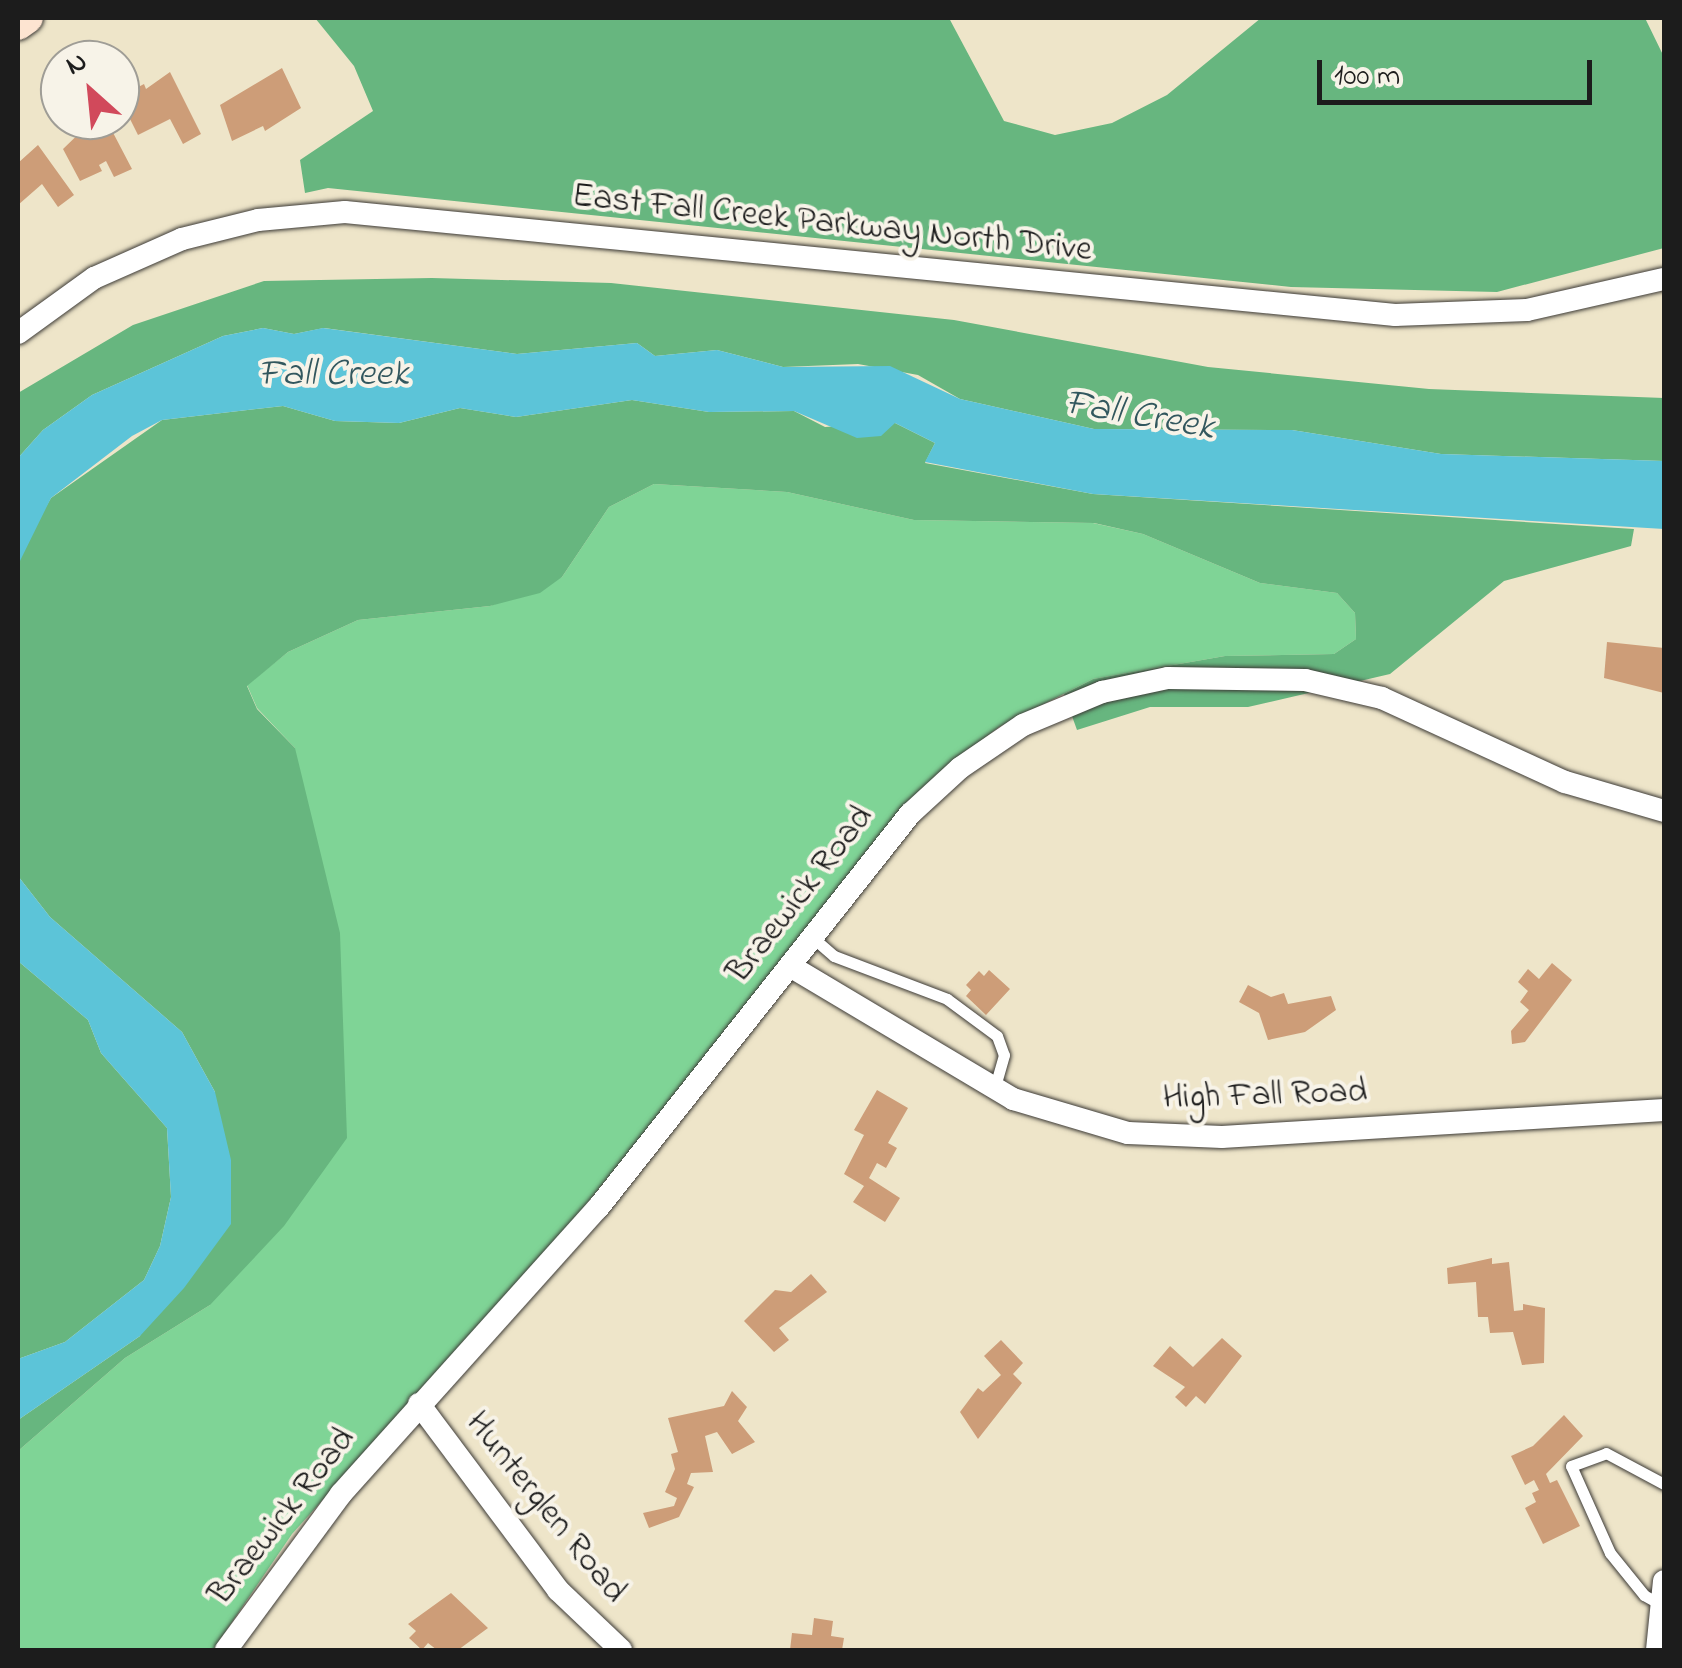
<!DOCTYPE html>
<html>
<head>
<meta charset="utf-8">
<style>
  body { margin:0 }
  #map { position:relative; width:1682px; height:1668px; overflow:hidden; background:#eee5c9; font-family:"Indie Flower",sans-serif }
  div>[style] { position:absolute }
  .green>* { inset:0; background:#7fd496 }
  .forest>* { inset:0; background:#67b67f }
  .water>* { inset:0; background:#5cc4d8 }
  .building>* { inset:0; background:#cd9d78 }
  .roads { filter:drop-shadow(0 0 2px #3c3a36) drop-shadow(0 0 2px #3c3a36) }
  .service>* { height:11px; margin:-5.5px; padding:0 5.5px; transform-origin:5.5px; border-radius:5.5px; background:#fff }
  .minor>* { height:22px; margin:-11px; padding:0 11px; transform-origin:11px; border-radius:11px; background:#fff }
  .secondary>* { height:30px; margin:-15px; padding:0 15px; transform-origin:15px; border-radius:15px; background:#fde4d1 }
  span { translate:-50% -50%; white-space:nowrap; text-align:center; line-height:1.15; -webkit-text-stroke:8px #f7f3e8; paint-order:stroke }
  .street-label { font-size:35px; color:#1c1c1c }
  .water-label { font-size:38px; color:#32575e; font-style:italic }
  .frame { position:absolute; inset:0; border:20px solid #1c1c1c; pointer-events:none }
  .north { position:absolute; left:40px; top:40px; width:100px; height:100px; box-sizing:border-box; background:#f7f3e8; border:2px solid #9f9d96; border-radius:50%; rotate:333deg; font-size:28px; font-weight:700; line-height:40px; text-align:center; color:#1c1c1c }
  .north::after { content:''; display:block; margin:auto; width:35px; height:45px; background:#d1495b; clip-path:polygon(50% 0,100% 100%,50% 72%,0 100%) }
  .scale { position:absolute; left:1317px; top:60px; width:275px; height:45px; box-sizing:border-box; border:5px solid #1c1c1c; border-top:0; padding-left:12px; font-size:30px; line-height:35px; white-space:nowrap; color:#1c1c1c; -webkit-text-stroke:8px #f7f3e8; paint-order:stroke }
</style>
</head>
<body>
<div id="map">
  <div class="green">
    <div style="clip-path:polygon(654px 484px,787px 492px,914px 520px,1093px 523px,1143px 534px,1260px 583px,1337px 593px,1355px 613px,1356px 639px,1334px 654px,1225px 656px,1093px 679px,999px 727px,936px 775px,561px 1235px,292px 1534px,213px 1650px,18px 1650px,18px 1451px,125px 1358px,210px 1305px,295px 748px,257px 708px,247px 685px,288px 652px,358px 620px,490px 606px,562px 577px,609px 507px)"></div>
  </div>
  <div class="forest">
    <div style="clip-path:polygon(315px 18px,949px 18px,1004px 121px,1055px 135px,1112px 123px,1167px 95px,1261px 18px,1645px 18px,1664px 57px,1664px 248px,1497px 292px,1291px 287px,328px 188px,305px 193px,300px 160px,373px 111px,354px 66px)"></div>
    <div style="clip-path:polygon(432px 278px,611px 283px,954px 320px,1208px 367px,1429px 389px,1664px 398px,1664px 461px,1441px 454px,1292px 430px,1094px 429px,960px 399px,918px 375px,858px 364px,783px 367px,717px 350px,655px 356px,637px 343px,517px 354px,324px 328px,294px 334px,263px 328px,223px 336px,92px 395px,43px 430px,18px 458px,18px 393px,133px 325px,264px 281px)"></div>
    <div style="clip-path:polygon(632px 400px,709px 412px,794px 411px,825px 427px,895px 423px,935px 443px,925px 463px,1093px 494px,1634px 529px,1631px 546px,1504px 581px,1390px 674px,1248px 707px,1150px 707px,1077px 730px,1064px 694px,1093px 679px,1225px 656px,1334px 654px,1356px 639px,1355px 613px,1337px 593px,1260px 583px,1143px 534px,1094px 523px,914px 520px,787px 492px,654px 484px,609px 507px,562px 577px,540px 593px,490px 606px,358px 620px,288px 652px,247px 686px,257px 709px,295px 748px,340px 933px,347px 1138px,284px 1226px,210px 1305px,125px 1358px,18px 1451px,18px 1420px,140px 1336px,215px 1092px,182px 1032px,50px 917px,18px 876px,18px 565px,27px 539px,51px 498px,162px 420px,283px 406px,335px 421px,399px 423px,460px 408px,516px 417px)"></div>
    <div style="clip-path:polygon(18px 961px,88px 1020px,101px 1053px,167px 1128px,171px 1197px,160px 1246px,144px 1280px,65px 1342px,18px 1359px)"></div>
  </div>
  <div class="water">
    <div style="clip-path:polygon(263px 328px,294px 334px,323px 328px,517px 354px,637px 343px,655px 356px,717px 350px,783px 367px,890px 366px,960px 399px,1094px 429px,1292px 430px,1441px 454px,1664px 461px,1664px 529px,1093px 494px,925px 462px,935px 443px,895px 423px,881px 436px,857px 438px,794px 411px,709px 412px,632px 400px,516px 417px,460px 408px,399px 423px,335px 421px,283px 406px,162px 420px,132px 436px,51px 498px,18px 565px,18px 458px,43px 430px,92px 395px,223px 336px)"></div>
    <div style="clip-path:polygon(18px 876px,50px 917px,182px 1032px,215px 1092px,231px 1160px,231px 1224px,184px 1288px,140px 1336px,18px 1420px,18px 1359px,65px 1342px,144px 1280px,160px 1246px,171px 1197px,167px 1128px,101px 1053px,88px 1020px,18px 961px)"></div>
  </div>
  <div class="building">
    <div style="clip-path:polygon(282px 68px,301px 108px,265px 131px,263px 126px,232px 141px,220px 105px)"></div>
    <div style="clip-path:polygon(170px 72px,201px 134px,183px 144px,170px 119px,138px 135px,123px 105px,133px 100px,129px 92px,144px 84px,146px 89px)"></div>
    <div style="clip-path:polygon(92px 121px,97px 131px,109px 125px,132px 169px,114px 177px,106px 161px,99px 165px,102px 171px,80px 181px,63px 149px)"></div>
    <div style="clip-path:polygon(38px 145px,74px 195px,58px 207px,42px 184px,18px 205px,18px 163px)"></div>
    <div style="clip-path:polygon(1607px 642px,1664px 648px,1664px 693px,1604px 678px)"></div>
    <div style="clip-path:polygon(1552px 963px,1572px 980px,1525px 1042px,1512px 1044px,1511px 1031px,1529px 1010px,1520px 1002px,1528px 991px,1518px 982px,1528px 969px,1539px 979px)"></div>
    <div style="clip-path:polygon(989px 970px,1010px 989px,986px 1015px,966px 996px,971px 990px,966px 985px,979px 971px,984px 976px)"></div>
    <div style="clip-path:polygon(1248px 985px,1271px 997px,1284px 993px,1288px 1004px,1331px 996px,1336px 1010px,1305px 1032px,1268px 1040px,1259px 1013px,1239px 1002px)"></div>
    <div style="clip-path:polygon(877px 1090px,908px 1108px,888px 1143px,897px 1148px,886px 1168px,877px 1163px,869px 1178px,900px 1198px,885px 1222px,853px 1202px,864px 1186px,844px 1174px,864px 1135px,854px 1130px)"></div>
    <div style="clip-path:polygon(1492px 1258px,1492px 1264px,1509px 1262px,1514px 1311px,1523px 1310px,1523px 1304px,1545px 1308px,1544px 1363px,1522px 1365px,1513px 1332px,1490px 1333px,1488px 1317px,1478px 1317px,1476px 1282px,1448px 1284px,1447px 1268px)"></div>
    <div style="clip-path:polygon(811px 1274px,827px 1292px,779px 1328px,789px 1340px,774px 1352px,744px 1321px,775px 1290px,791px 1292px)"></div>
    <div style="clip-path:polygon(1222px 1338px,1242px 1356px,1205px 1404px,1196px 1396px,1186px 1407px,1175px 1397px,1185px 1387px,1153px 1366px,1170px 1346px,1193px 1367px)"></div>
    <div style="clip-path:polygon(1001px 1340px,1023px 1363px,1013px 1374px,1022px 1383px,978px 1439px,960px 1412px,978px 1388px,983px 1392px,1001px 1375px,984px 1356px)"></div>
    <div style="clip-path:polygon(732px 1391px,747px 1407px,738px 1421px,755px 1442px,732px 1454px,717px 1432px,705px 1436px,713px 1472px,691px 1473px,687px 1484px,694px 1487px,679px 1517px,649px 1528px,643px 1513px,674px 1506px,677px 1498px,665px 1492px,675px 1469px,671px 1454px,678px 1452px,668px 1418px,724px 1406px)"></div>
    <div style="clip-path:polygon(1564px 1415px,1583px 1436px,1546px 1474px,1550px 1483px,1557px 1480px,1580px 1526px,1543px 1544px,1525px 1508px,1536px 1502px,1532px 1493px,1539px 1490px,1534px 1480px,1525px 1485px,1511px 1456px,1533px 1446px)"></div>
    <div style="clip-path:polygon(451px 1593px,488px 1628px,458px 1650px,437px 1650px,428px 1643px,422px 1650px,409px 1638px,416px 1631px,408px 1624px)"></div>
    <div style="clip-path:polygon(814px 1618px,833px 1621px,831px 1636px,844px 1638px,842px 1650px,790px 1650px,792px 1633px,812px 1635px)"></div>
  </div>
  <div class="roads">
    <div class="service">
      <div style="left:812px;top:937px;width:29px;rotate:41deg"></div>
      <div style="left:834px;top:956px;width:121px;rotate:20.8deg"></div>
      <div style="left:947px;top:999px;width:62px;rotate:36.5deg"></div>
      <div style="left:997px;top:1036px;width:20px;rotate:70deg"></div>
      <div style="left:1004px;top:1055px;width:35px;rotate:106deg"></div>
      <div style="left:1660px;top:1604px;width:18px;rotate:-151deg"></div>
      <div style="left:1644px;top:1595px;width:54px;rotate:-129deg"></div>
      <div style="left:1610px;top:1553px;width:95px;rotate:-114.1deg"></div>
      <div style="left:1571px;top:1466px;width:37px;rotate:-20deg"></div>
      <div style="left:1606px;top:1453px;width:66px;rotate:28.1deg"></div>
    </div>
    <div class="minor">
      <div style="left:18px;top:333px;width:94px;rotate:-35.9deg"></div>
      <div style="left:94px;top:278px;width:96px;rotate:-23.9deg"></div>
      <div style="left:182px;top:239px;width:78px;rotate:-14deg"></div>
      <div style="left:258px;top:220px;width:87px;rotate:-5.3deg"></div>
      <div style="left:345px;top:212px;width:1055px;rotate:5.6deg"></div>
      <div style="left:1395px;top:315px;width:132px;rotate:-2.2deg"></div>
      <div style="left:1527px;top:310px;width:140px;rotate:-12.8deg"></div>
      <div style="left:790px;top:966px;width:260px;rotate:30.8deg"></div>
      <div style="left:1013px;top:1099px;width:120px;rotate:16.5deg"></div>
      <div style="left:1128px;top:1133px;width:94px;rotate:2.4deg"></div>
      <div style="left:1222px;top:1137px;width:443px;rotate:-3.5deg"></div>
      <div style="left:419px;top:1404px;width:232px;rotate:53.2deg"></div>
      <div style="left:558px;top:1590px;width:87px;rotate:43.6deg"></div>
      <div style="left:226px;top:1650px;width:194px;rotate:-53.6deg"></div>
      <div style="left:341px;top:1494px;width:385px;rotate:-48.1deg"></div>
      <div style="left:598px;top:1208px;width:503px;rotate:-51.63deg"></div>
      <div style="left:910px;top:814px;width:68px;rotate:-42.6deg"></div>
      <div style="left:960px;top:768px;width:76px;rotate:-34.3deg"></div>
      <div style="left:1023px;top:725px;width:86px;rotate:-22.7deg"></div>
      <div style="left:1102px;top:692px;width:67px;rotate:-12deg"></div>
      <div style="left:1168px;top:678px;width:137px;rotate:0.8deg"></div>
      <div style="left:1305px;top:680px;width:79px;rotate:13.2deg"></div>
      <div style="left:1382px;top:698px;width:201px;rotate:24.7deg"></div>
      <div style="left:1565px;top:782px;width:103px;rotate:16.3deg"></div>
      <div style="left:1657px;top:1650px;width:69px;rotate:-84.2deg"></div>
    </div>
    <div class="secondary">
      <div style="left:18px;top:25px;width:12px;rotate:-35deg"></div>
    </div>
  </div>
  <div class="street-label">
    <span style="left:832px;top:224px;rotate:6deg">East Fall Creek Parkway North Drive</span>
    <span style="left:801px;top:895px;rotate:-52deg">Braewick Road</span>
    <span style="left:1265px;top:1096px;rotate:-2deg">High Fall Road</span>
    <span style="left:545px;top:1508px;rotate:51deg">Hunterglen Road</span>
    <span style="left:283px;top:1517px;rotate:-52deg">Braewick Road</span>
  </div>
  <div class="water-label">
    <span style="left:333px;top:376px">Fall Creek</span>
    <span style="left:1139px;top:417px;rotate:10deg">Fall Creek</span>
  </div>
  <div class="frame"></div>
  <div class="north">N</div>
  <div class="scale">100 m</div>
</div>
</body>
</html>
